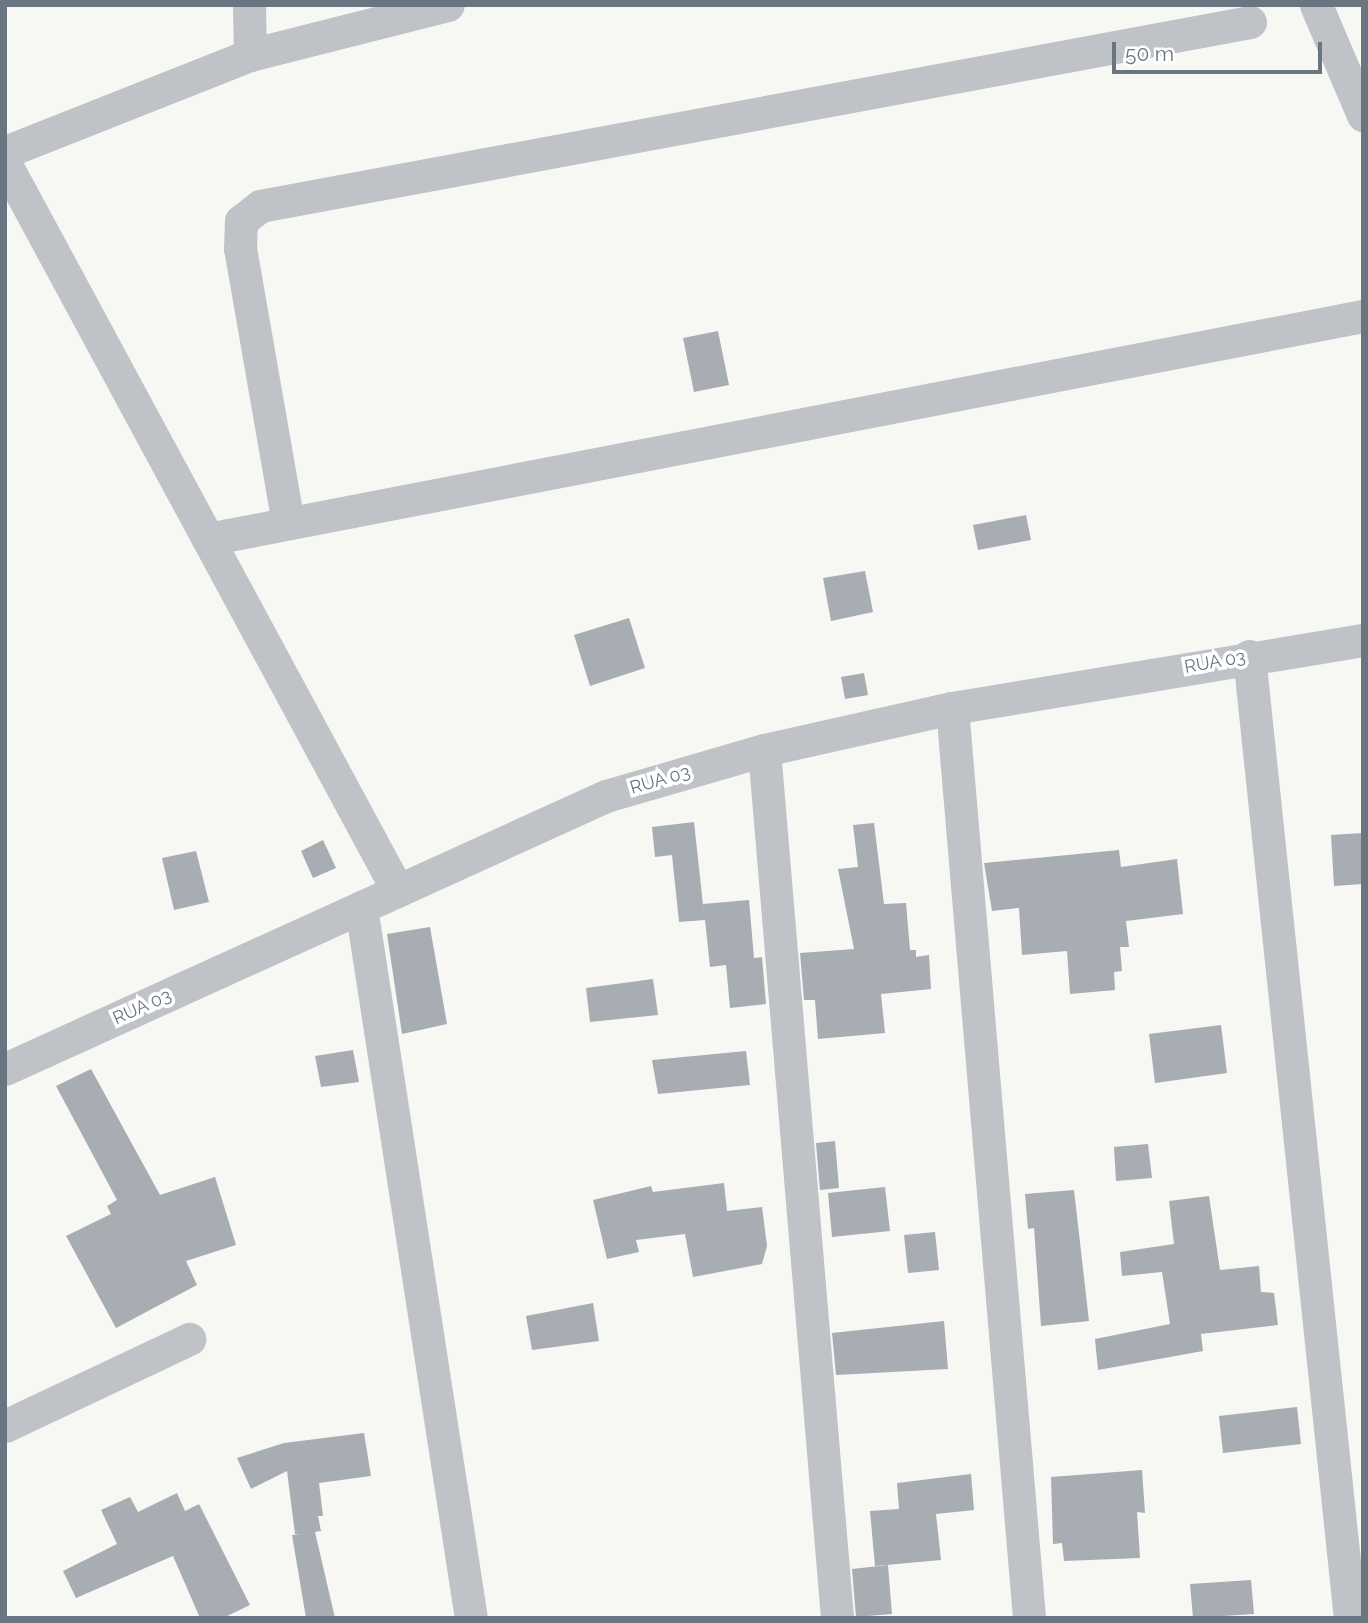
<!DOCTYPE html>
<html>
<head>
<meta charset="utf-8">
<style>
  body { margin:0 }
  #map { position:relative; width:1368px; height:1623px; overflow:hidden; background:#f7f7f4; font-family:Raleway,sans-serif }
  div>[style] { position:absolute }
  .building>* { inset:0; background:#a8adb4 }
  .minor>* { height:33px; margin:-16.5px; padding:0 16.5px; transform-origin:16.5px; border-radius:16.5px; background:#bfc2c6 }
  span { translate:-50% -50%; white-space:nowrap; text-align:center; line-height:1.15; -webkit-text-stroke:7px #fff; paint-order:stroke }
  .street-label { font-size:18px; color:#6a7582 }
  .frame { position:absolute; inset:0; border:7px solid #6a7582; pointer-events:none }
  .scale { position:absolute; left:1112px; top:42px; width:210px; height:32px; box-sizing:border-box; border:4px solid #6a7582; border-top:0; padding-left:9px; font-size:21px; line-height:24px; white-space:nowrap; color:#6a7582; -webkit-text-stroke:5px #fff; paint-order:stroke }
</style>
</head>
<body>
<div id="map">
  <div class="building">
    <div style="clip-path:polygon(718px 331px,729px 385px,694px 392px,683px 338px)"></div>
    <div style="clip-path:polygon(1026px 515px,1031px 540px,978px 550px,973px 525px)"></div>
    <div style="clip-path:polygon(865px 571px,873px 612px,831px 621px,823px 578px)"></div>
    <div style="clip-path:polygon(629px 618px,645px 668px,590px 686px,574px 635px)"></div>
    <div style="clip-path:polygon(864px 673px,868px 695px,845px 699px,841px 677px)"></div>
    <div style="clip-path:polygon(694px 822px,704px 914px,703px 904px,749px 900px,754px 958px,762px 957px,766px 1004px,730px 1008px,726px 965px,710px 967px,705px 920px,679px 922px,672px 855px,655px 857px,652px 827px)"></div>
    <div style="clip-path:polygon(874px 823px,884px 904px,906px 903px,910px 950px,916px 950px,916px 957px,929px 955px,931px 989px,881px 994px,885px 1033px,818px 1039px,815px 1000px,804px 1000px,800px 953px,854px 949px,838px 869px,858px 867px,853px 825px)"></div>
    <div style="clip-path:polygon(1363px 833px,1363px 884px,1334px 886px,1331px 835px)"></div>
    <div style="clip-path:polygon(323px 840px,336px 868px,313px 878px,301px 851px)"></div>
    <div style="clip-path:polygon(1119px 850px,1121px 867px,1177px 859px,1183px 914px,1126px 921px,1129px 947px,1120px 947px,1122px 971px,1114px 972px,1115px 990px,1070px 994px,1067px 951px,1022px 955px,1019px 908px,992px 911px,984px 863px)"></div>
    <div style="clip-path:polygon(196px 851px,209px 902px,174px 910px,162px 858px)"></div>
    <div style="clip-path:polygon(430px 927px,447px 1024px,402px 1034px,387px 934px)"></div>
    <div style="clip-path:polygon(653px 979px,658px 1015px,590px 1022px,586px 988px)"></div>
    <div style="clip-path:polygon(1221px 1025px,1227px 1073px,1155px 1083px,1149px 1034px)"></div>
    <div style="clip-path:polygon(353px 1050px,359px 1082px,321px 1087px,315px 1056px)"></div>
    <div style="clip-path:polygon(746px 1051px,750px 1085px,658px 1094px,652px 1060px)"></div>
    <div style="clip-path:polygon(91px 1069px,160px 1195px,215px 1177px,236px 1245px,186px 1261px,197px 1285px,116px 1328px,66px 1236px,111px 1214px,107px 1206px,117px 1200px,56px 1086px)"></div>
    <div style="clip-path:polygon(835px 1141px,839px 1188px,820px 1190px,816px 1143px)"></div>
    <div style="clip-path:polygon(1148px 1144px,1152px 1178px,1116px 1181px,1114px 1147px)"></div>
    <div style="clip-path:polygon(724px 1183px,727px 1211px,762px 1207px,767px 1246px,762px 1264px,693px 1277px,685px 1234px,636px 1240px,639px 1252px,607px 1259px,593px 1200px,651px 1186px,653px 1192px)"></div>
    <div style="clip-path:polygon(885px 1187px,890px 1231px,832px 1237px,828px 1193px)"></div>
    <div style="clip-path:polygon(1074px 1190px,1089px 1321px,1041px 1326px,1034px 1228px,1028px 1229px,1025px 1194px)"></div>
    <div style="clip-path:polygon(1209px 1196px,1220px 1270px,1259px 1266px,1261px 1292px,1274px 1293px,1278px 1325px,1201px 1334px,1203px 1351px,1098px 1370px,1095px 1339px,1170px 1324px,1162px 1272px,1122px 1276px,1120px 1252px,1174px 1244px,1169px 1201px)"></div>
    <div style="clip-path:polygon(935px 1232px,939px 1270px,908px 1273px,904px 1235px)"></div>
    <div style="clip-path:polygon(593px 1303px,599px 1341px,532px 1350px,526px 1316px)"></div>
    <div style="clip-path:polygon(944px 1321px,948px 1369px,836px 1375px,832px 1333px)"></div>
    <div style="clip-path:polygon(1297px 1407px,1301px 1444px,1223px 1453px,1219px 1416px)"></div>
    <div style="clip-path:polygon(364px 1433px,371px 1476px,319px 1483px,323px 1516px,318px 1516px,321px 1531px,315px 1532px,335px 1618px,306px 1618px,292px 1535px,300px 1534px,295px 1534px,287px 1471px,251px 1489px,237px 1458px,284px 1443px)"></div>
    <div style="clip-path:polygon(1142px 1470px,1145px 1513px,1137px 1512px,1140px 1558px,1064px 1561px,1062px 1543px,1053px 1544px,1051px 1477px)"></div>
    <div style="clip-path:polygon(971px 1474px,974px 1510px,936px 1514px,941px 1560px,875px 1566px,870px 1511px,899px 1509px,897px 1483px)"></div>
    <div style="clip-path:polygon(177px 1493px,185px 1511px,199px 1504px,250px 1605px,223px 1618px,200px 1618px,173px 1556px,76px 1598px,63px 1571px,117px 1544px,101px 1510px,130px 1497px,138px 1512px)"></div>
    <div style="clip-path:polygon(888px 1565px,892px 1614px,856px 1617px,852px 1569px)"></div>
    <div style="clip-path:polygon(1251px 1580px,1254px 1614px,1193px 1618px,1190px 1584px)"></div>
  </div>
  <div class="minor">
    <div style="left:249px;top:5px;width:50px;rotate:88.9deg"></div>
    <div style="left:1316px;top:5px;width:120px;rotate:66.9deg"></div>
    <div style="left:5px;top:152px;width:264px;rotate:-21.6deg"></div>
    <div style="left:250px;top:55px;width:204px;rotate:-14.2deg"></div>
    <div style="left:5px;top:163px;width:827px;rotate:61.64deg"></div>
    <div style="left:288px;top:523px;width:278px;rotate:-99.9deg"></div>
    <div style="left:240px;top:249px;width:28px;rotate:-88deg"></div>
    <div style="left:241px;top:221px;width:24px;rotate:-38deg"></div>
    <div style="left:260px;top:206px;width:1007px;rotate:-10.53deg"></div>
    <div style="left:208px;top:539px;width:1176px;rotate:-10.93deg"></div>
    <div style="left:1249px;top:656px;width:967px;rotate:84.01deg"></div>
    <div style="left:952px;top:708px;width:913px;rotate:85.16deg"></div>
    <div style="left:764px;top:750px;width:871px;rotate:85.19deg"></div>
    <div style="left:361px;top:907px;width:719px;rotate:81.21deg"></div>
    <div style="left:5px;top:1069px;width:660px;rotate:-24.43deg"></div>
    <div style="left:606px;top:796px;width:165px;rotate:-16.2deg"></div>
    <div style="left:764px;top:750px;width:193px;rotate:-12.6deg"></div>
    <div style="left:952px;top:708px;width:417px;rotate:-9.4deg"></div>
    <div style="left:5px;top:1426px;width:204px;rotate:-25.3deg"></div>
  </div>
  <div class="street-label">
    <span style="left:1215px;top:662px;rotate:-10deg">RUA 03</span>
    <span style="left:660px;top:780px;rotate:-16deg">RUA 03</span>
    <span style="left:142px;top:1007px;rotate:-24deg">RUA 03</span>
  </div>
  <div class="frame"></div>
  <div class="scale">50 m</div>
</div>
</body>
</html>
